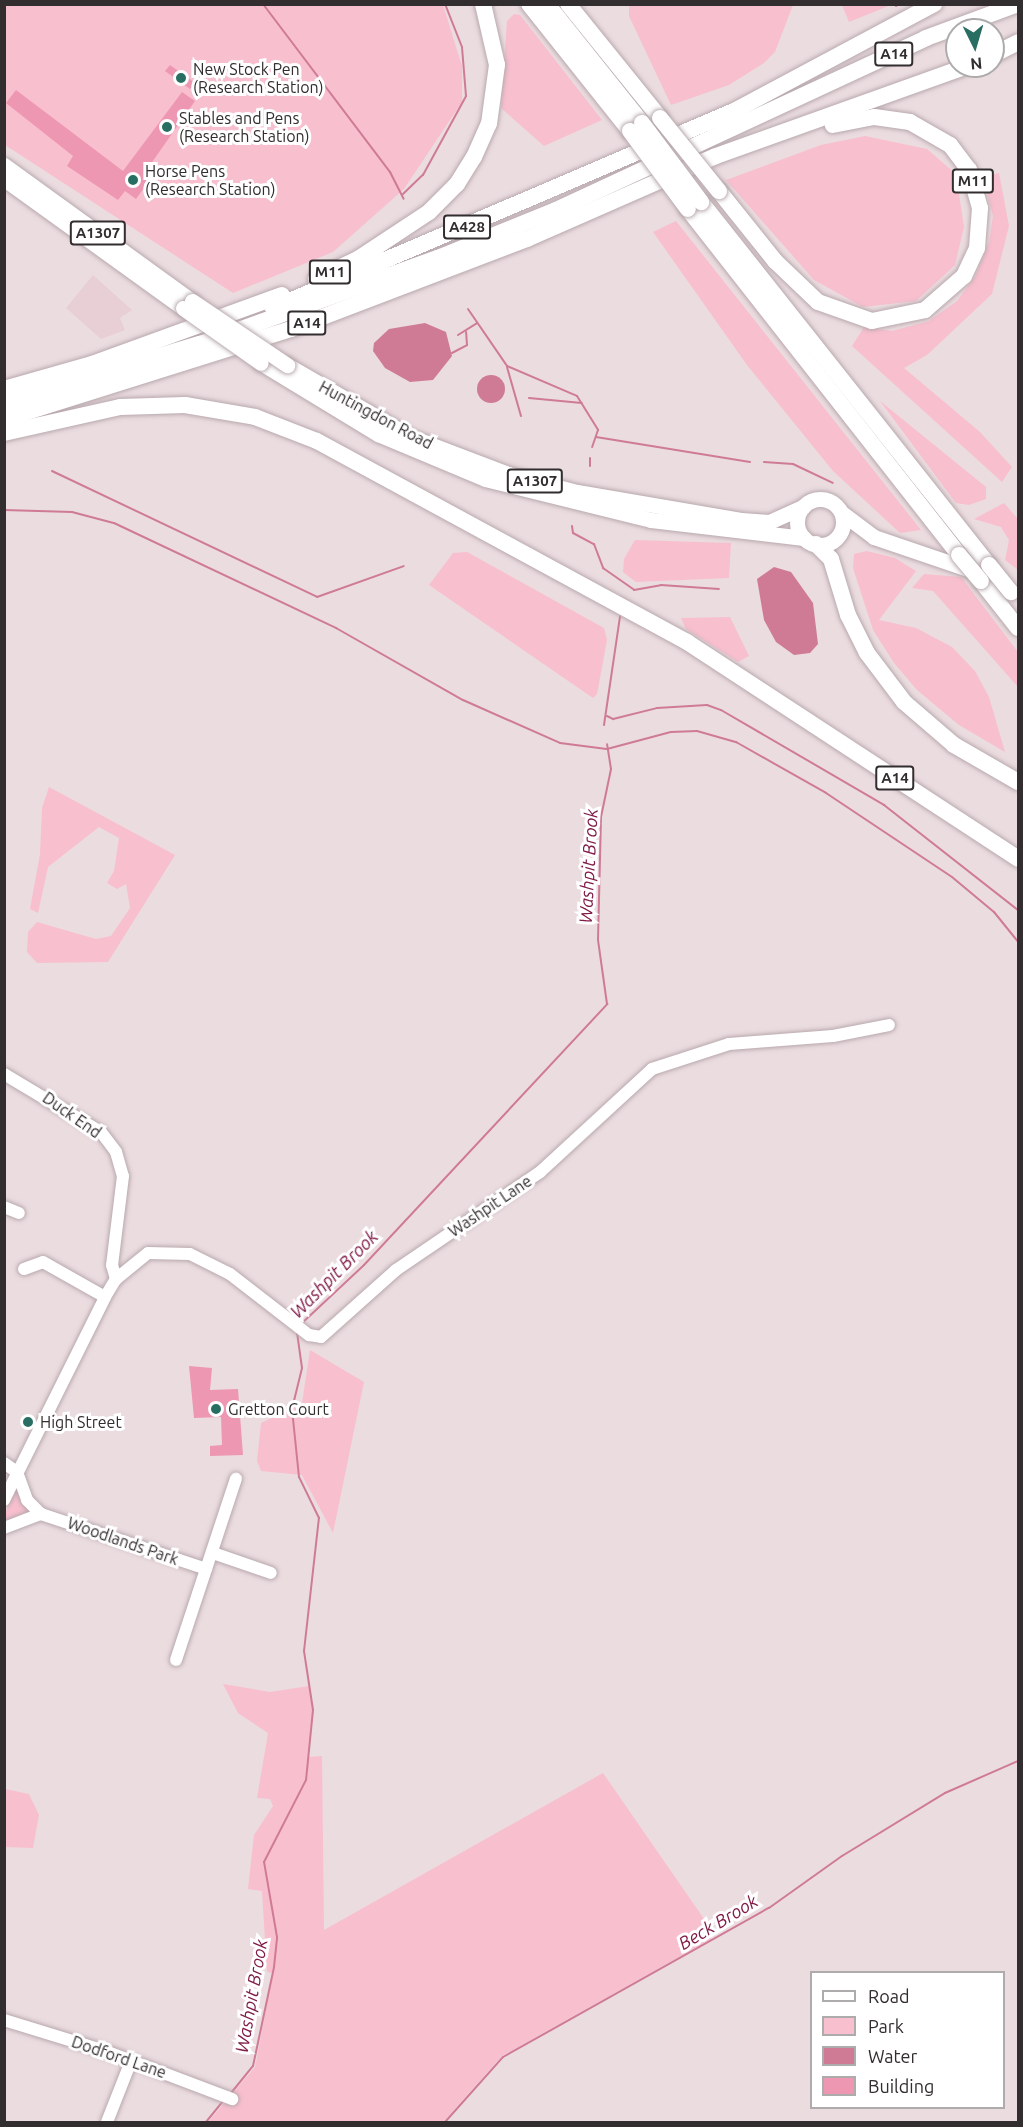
<!DOCTYPE html>
<html>
<head>
<meta charset="utf-8">
<style>
  body { margin:0 }
  #map { position:relative; width:1023px; height:2127px; overflow:hidden; background:#ebdce0; font-family:Ubuntu,sans-serif }
  div>[style] { position:absolute }
  .built>* { inset:0; background:#e7cfd5 }
  .green>* { inset:0; background:#f8bfcf }
  .water>* { inset:0; background:#cf7b96 }
  .round { border-radius:50% }
  .stream>* { height:2px; margin:-1px; padding:0 1px; transform-origin:1px; border-radius:1px; background:#cf7b96 }
  .building>* { inset:0; background:#ee97b3 }
  .roads { filter:drop-shadow(0 0 2px #b8a9ad) drop-shadow(0 0 2px #b8a9ad) }
  .minor>* { height:12px; margin:-6px; padding:0 6px; transform-origin:6px; border-radius:6px; background:#fff }
  .major>* { height:15px; margin:-7.5px; padding:0 7.5px; transform-origin:7.5px; border-radius:7.5px; background:#fff }
  .major>.ring { margin:-7.5px; padding:0; box-sizing:content-box; background:none; border:15px solid #fff; border-radius:50% }
  .highway>* { height:16px; margin:-8px; padding:0 8px; transform-origin:8px; border-radius:8px; background:#fff }
  .bridges { filter:drop-shadow(0 0 2px #b8a9ad) drop-shadow(0 0 2px #b8a9ad) }
  .major-bridge>* { height:15px; margin:-7.5px; padding:0 7.5px; transform-origin:7.5px; border-radius:7.5px; background:#fff }
  .highway-bridge>* { height:16px; margin:-8px; padding:0 8px; transform-origin:8px; border-radius:8px; background:#fff }
  .dots>* { width:16px; height:16px; translate:-50% -50%; box-sizing:border-box; border:3px solid #fff; border-radius:50% }
  span { translate:-50% -50%; white-space:nowrap; text-align:center; line-height:1.15; -webkit-text-stroke:6px #fff; paint-order:stroke }
  .shield-label span { padding:2px 4px; background:#fff; border:2px solid; border-radius:4px; -webkit-text-stroke-width:0 }
  .shield-label { font-size:15px; color:#322d2e; font-weight:700 }
  .poi-label { font-size:16px; color:#322d2e }
  .left { translate:0 -50%; text-align:left }
  .street-label { font-size:16px; color:#322d2e }
  .water-label { font-size:18px; color:#801b47; font-style:italic }
  .frame { position:absolute; inset:0; border:6px solid #322d2e; pointer-events:none }
  .legend { position:absolute; left:810px; top:1971px; width:195px; height:138px; box-sizing:border-box; background:#fff; border:2px solid #adabab; margin:0; padding:8px 10px; list-style:none; font-size:18px; color:#322d2e }
  .legend li { display:flex; align-items:center; gap:12px; height:30px }
  .legend b { width:30px; border:2px solid #adabab }
  .north { position:absolute; left:945px; top:18px; width:60px; height:60px; box-sizing:border-box; background:#fff; border:2px solid #adabab; border-radius:50%; rotate:175deg; font-size:16px; font-weight:700; line-height:24px; text-align:center; color:#322d2e }
  .north::after { content:''; display:block; margin:auto; width:21px; height:27px; background:#296e62; clip-path:polygon(50% 0,100% 100%,50% 72%,0 100%) }
</style>
</head>
<body>
<div id="map">
  <div class="built">
    <div style="clip-path:polygon(93px 275px,132px 310px,120px 318px,125px 330px,101px 339px,66px 308px)"></div>
  </div>
  <div class="green">
    <div style="clip-path:polygon(4px 5px,443px 5px,462px 66px,462px 102px,404px 189px,333px 252px,233px 293px,5px 145px)"></div>
    <div style="clip-path:polygon(629px 5px,793px 4px,793px 5px,775px 52px,764px 63px,729px 85px,671px 105px,629px 16px)"></div>
    <div style="clip-path:polygon(842px 5px,891px 5px,849px 22px)"></div>
    <div style="clip-path:polygon(514px 14px,520px 15px,602px 120px,544px 146px,501px 108px,507px 21px)"></div>
    <div style="clip-path:polygon(865px 136px,927px 149px,956px 174px,964px 227px,955px 265px,916px 301px,863px 307px,814px 280px,726px 180px,821px 145px)"></div>
    <div style="clip-path:polygon(999px 173px,1009px 226px,992px 294px,927px 355px,904px 368px,980px 432px,1012px 467px,1002px 482px,852px 346px,864px 327px,892px 331px,929px 321px,957px 301px,975px 277px,989px 242px,993px 216px,983px 177px)"></div>
    <div style="clip-path:polygon(676px 221px,921px 530px,900px 533px,833px 471px,747px 365px,653px 232px)"></div>
    <div style="clip-path:polygon(880px 401px,986px 487px,986px 499px,969px 505px,956px 503px)"></div>
    <div style="clip-path:polygon(1004px 503px,1018px 519px,1018px 570px,1005px 560px,1009px 540px,1001px 527px,974px 519px)"></div>
    <div style="clip-path:polygon(635px 540px,731px 543px,729px 578px,636px 582px,623px 572px,624px 559px)"></div>
    <div style="clip-path:polygon(867px 551px,895px 558px,916px 571px,879px 620px,916px 628px,952px 647px,975px 671px,989px 697px,1005px 752px,959px 725px,917px 690px,894px 663px,873px 630px,853px 568px,854px 554px)"></div>
    <div style="clip-path:polygon(467px 552px,604px 628px,607px 640px,597px 694px,593px 698px,429px 585px,453px 553px)"></div>
    <div style="clip-path:polygon(924px 574px,961px 577px,1018px 652px,1018px 687px,933px 591px,912px 588px)"></div>
    <div style="clip-path:polygon(730px 617px,749px 656px,738px 662px,686px 629px,681px 618px)"></div>
    <div style="clip-path:polygon(49px 787px,175px 855px,108px 962px,37px 963px,27px 952px,28px 932px,37px 922px,96px 939px,111px 936px,130px 908px,126px 884px,117px 889px,107px 883px,114px 871px,119px 838px,99px 827px,48px 867px,38px 913px,30px 909px,40px 854px,42px 808px)"></div>
    <div style="clip-path:polygon(310px 1350px,364px 1382px,333px 1533px,302px 1475px,261px 1471px,257px 1461px,261px 1423px,302px 1403px)"></div>
    <div style="clip-path:polygon(17px 1488px,34px 1514px,5px 1525px,5px 1513px)"></div>
    <div style="clip-path:polygon(223px 1684px,270px 1692px,309px 1686px,313px 1710px,308px 1757px,322px 1756px,324px 1930px,603px 1773px,711px 1929px,711px 1939px,502px 2056px,443px 2122px,208px 2122px,255px 2067px,273px 1973px,267px 1972px,262px 1891px,248px 1889px,254px 1835px,273px 1806px,270px 1799px,257px 1798px,268px 1733px,238px 1713px)"></div>
    <div style="clip-path:polygon(5px 1789px,29px 1794px,39px 1815px,33px 1848px,5px 1847px)"></div>
  </div>
  <div class="water">
    <div style="clip-path:polygon(425px 323px,446px 332px,452px 356px,433px 380px,410px 382px,385px 368px,373px 351px,374px 343px,389px 329px)"></div>
    <div class="round" style="left:477px;top:375px;width:28px;height:28px"></div>
    <div style="clip-path:polygon(774px 567px,791px 572px,813px 603px,818px 644px,810px 653px,794px 655px,776px 642px,764px 620px,757px 579px)"></div>
  </div>
  <div class="stream">
    <div style="left:263px;top:4px;width:211px;rotate:52.9deg"></div>
    <div style="left:390px;top:172px;width:30px;rotate:63deg"></div>
    <div style="left:896px;top:6px;width:3px;rotate:-45deg"></div>
    <div style="left:403px;top:194px;width:28px;rotate:-44deg"></div>
    <div style="left:423px;top:175px;width:90px;rotate:-61.4deg"></div>
    <div style="left:466px;top:96px;width:49px;rotate:-94.7deg"></div>
    <div style="left:462px;top:47px;width:46px;rotate:-111.6deg"></div>
    <div style="left:468px;top:309px;width:69px;rotate:55.6deg"></div>
    <div style="left:507px;top:366px;width:76px;rotate:23.2deg"></div>
    <div style="left:577px;top:396px;width:40px;rotate:58deg"></div>
    <div style="left:598px;top:430px;width:18px;rotate:109deg"></div>
    <div style="left:458px;top:335px;width:22px;rotate:-32deg"></div>
    <div style="left:452px;top:353px;width:17px;rotate:-28deg"></div>
    <div style="left:467px;top:345px;width:13px;rotate:-94deg"></div>
    <div style="left:507px;top:367px;width:51px;rotate:74.1deg"></div>
    <div style="left:529px;top:398px;width:53px;rotate:5.4deg"></div>
    <div style="left:596px;top:437px;width:156px;rotate:9.2deg"></div>
    <div style="left:764px;top:462px;width:29px;rotate:4deg"></div>
    <div style="left:793px;top:464px;width:44px;rotate:25.4deg"></div>
    <div style="left:590px;top:466px;width:8px;rotate:-90deg"></div>
    <div style="left:52px;top:471px;width:293px;rotate:25.4deg"></div>
    <div style="left:317px;top:597px;width:92px;rotate:-19.6deg"></div>
    <div style="left:4px;top:510px;width:68px;rotate:1.7deg"></div>
    <div style="left:72px;top:512px;width:43px;rotate:14.7deg"></div>
    <div style="left:114px;top:523px;width:246px;rotate:25.3deg"></div>
    <div style="left:336px;top:628px;width:146px;rotate:29.6deg"></div>
    <div style="left:463px;top:700px;width:106px;rotate:23.9deg"></div>
    <div style="left:560px;top:743px;width:47px;rotate:7.3deg"></div>
    <div style="left:607px;top:749px;width:66px;rotate:-14.9deg"></div>
    <div style="left:671px;top:732px;width:26px;rotate:-2deg"></div>
    <div style="left:697px;top:731px;width:41px;rotate:15.8deg"></div>
    <div style="left:736px;top:742px;width:103px;rotate:29.5deg"></div>
    <div style="left:826px;top:793px;width:151px;rotate:33.7deg"></div>
    <div style="left:952px;top:877px;width:55px;rotate:39.8deg"></div>
    <div style="left:994px;top:912px;width:38px;rotate:51deg"></div>
    <div style="left:572px;top:526px;width:7px;rotate:82deg"></div>
    <div style="left:573px;top:533px;width:24px;rotate:28deg"></div>
    <div style="left:594px;top:544px;width:26px;rotate:69deg"></div>
    <div style="left:603px;top:568px;width:38px;rotate:35deg"></div>
    <div style="left:634px;top:590px;width:27px;rotate:-10deg"></div>
    <div style="left:661px;top:585px;width:58px;rotate:3.9deg"></div>
    <div style="left:607px;top:716px;width:7px;rotate:27deg"></div>
    <div style="left:613px;top:719px;width:45px;rotate:-14deg"></div>
    <div style="left:657px;top:708px;width:50px;rotate:-3.4deg"></div>
    <div style="left:707px;top:705px;width:15px;rotate:20deg"></div>
    <div style="left:721px;top:710px;width:189px;rotate:30.2deg"></div>
    <div style="left:884px;top:805px;width:170px;rotate:38.1deg"></div>
    <div style="left:604px;top:725px;width:110px;rotate:-81.6deg"></div>
    <div style="left:301px;top:1324px;width:86px;rotate:-43.1deg"></div>
    <div style="left:364px;top:1265px;width:357px;rotate:-47deg"></div>
    <div style="left:607px;top:1004px;width:65px;rotate:-98deg"></div>
    <div style="left:598px;top:940px;width:123px;rotate:-88.6deg"></div>
    <div style="left:601px;top:817px;width:49px;rotate:-78.2deg"></div>
    <div style="left:611px;top:769px;width:25px;rotate:-99deg"></div>
    <div style="left:231px;top:2093px;width:35px;rotate:-51deg"></div>
    <div style="left:253px;top:2066px;width:101px;rotate:-78deg"></div>
    <div style="left:274px;top:1967px;width:30px;rotate:-84deg"></div>
    <div style="left:277px;top:1937px;width:76px;rotate:-99.8deg"></div>
    <div style="left:264px;top:1862px;width:92px;rotate:-62.9deg"></div>
    <div style="left:306px;top:1780px;width:70px;rotate:-84.3deg"></div>
    <div style="left:313px;top:1710px;width:60px;rotate:-98.7deg"></div>
    <div style="left:304px;top:1651px;width:134px;rotate:-83.6deg"></div>
    <div style="left:319px;top:1518px;width:46px;rotate:-116deg"></div>
    <div style="left:299px;top:1477px;width:68px;rotate:-95.9deg"></div>
    <div style="left:292px;top:1409px;width:42px;rotate:-76.3deg"></div>
    <div style="left:302px;top:1368px;width:37px;rotate:-98deg"></div>
    <div style="left:206px;top:2122px;width:27px;rotate:-51deg"></div>
    <div style="left:445px;top:2122px;width:87px;rotate:-48.3deg"></div>
    <div style="left:503px;top:2057px;width:305px;rotate:-29.3deg"></div>
    <div style="left:769px;top:1908px;width:90px;rotate:-35.5deg"></div>
    <div style="left:842px;top:1856px;width:121px;rotate:-31.5deg"></div>
    <div style="left:945px;top:1793px;width:80px;rotate:-23.7deg"></div>
  </div>
  <div class="building">
    <div style="clip-path:polygon(170px 65px,195px 83px,190px 89px,165px 71px)"></div>
    <div style="clip-path:polygon(16px 90px,123px 171px,182px 92px,195px 101px,150px 165px,157px 170px,136px 199px,125px 191px,118px 200px,67px 166px,73px 156px,6px 103px)"></div>
    <div style="clip-path:polygon(189px 1366px,212px 1368px,210px 1390px,238px 1389px,243px 1455px,210px 1456px,210px 1446px,222px 1445px,221px 1417px,194px 1418px)"></div>
  </div>
  <div class="roads">
    <div class="minor">
      <div style="left:4px;top:1074px;width:113px;rotate:30.9deg"></div>
      <div style="left:101px;top:1132px;width:25px;rotate:53deg"></div>
      <div style="left:116px;top:1152px;width:25px;rotate:74deg"></div>
      <div style="left:123px;top:1176px;width:90px;rotate:97deg"></div>
      <div style="left:112px;top:1265px;width:15px;rotate:74deg"></div>
      <div style="left:4px;top:1207px;width:16px;rotate:22deg"></div>
      <div style="left:24px;top:1269px;width:20px;rotate:-20deg"></div>
      <div style="left:43px;top:1262px;width:71px;rotate:29.4deg"></div>
      <div style="left:4px;top:1463px;width:16px;rotate:35deg"></div>
      <div style="left:17px;top:1472px;width:30px;rotate:70deg"></div>
      <div style="left:27px;top:1500px;width:20px;rotate:45deg"></div>
      <div style="left:41px;top:1514px;width:174px;rotate:18.4deg"></div>
      <div style="left:4px;top:1500px;width:227px;rotate:-63.5deg"></div>
      <div style="left:105px;top:1297px;width:21px;rotate:-59deg"></div>
      <div style="left:116px;top:1279px;width:41px;rotate:-39.1deg"></div>
      <div style="left:148px;top:1253px;width:42px;rotate:1.4deg"></div>
      <div style="left:190px;top:1254px;width:45px;rotate:26.6deg"></div>
      <div style="left:230px;top:1274px;width:100px;rotate:37.7deg"></div>
      <div style="left:309px;top:1335px;width:12px;rotate:9deg"></div>
      <div style="left:321px;top:1337px;width:101px;rotate:-41.8deg"></div>
      <div style="left:396px;top:1270px;width:174px;rotate:-34.2deg"></div>
      <div style="left:540px;top:1172px;width:152px;rotate:-42.6deg"></div>
      <div style="left:652px;top:1069px;width:81px;rotate:-18deg"></div>
      <div style="left:729px;top:1044px;width:104px;rotate:-4.4deg"></div>
      <div style="left:833px;top:1036px;width:57px;rotate:-11.1deg"></div>
      <div style="left:4px;top:1528px;width:40px;rotate:-21deg"></div>
      <div style="left:213px;top:1553px;width:61px;rotate:19deg"></div>
      <div style="left:176px;top:1660px;width:191px;rotate:-71.7deg"></div>
      <div style="left:4px;top:2020px;width:109px;rotate:17.1deg"></div>
      <div style="left:108px;top:2052px;width:133px;rotate:20.8deg"></div>
      <div style="left:107px;top:2122px;width:66px;rotate:-68.5deg"></div>
    </div>
    <div class="major">
      <div style="left:4px;top:165px;width:232px;rotate:35.9deg"></div>
      <div style="left:4px;top:179px;width:221px;rotate:35.8deg"></div>
      <div style="left:261px;top:363px;width:137px;rotate:31.3deg"></div>
      <div style="left:378px;top:434px;width:116px;rotate:22.8deg"></div>
      <div style="left:485px;top:479px;width:171px;rotate:13.9deg"></div>
      <div style="left:651px;top:520px;width:154px;rotate:6.7deg"></div>
      <div style="left:287px;top:365px;width:143px;rotate:30.1deg"></div>
      <div style="left:411px;top:437px;width:104px;rotate:20.9deg"></div>
      <div style="left:508px;top:474px;width:71px;rotate:14.6deg"></div>
      <div style="left:577px;top:492px;width:166px;rotate:9.7deg"></div>
      <div style="left:741px;top:520px;width:28px;rotate:4deg"></div>
      <div style="left:769px;top:522px;width:37px;rotate:-24deg"></div>
      <div class="ring" style="left:797px;top:499px;width:31px;height:31px"></div>
      <div style="left:842px;top:513px;width:40px;rotate:37deg"></div>
      <div style="left:874px;top:537px;width:106px;rotate:18.8deg"></div>
    </div>
    <div class="highway">
      <div style="left:529px;top:4px;width:162px;rotate:51.5deg"></div>
      <div style="left:547px;top:4px;width:152px;rotate:51.4deg"></div>
      <div style="left:568px;top:4px;width:146px;rotate:51.1deg"></div>
      <div style="left:993px;top:55px;width:28px;rotate:-27deg"></div>
      <div style="left:719px;top:191px;width:90px;rotate:51.3deg"></div>
      <div style="left:775px;top:261px;width:59px;rotate:43.6deg"></div>
      <div style="left:818px;top:302px;width:57px;rotate:19.4deg"></div>
      <div style="left:872px;top:321px;width:54px;rotate:-11.7deg"></div>
      <div style="left:925px;top:310px;width:52px;rotate:-41.1deg"></div>
      <div style="left:964px;top:276px;width:31px;rotate:-65deg"></div>
      <div style="left:977px;top:248px;width:40px;rotate:-85.7deg"></div>
      <div style="left:980px;top:208px;width:40px;rotate:-106deg"></div>
      <div style="left:969px;top:170px;width:31px;rotate:-127deg"></div>
      <div style="left:950px;top:145px;width:46px;rotate:-150.1deg"></div>
      <div style="left:910px;top:122px;width:36px;rotate:-172deg"></div>
      <div style="left:874px;top:117px;width:42px;rotate:169deg"></div>
      <div style="left:701px;top:202px;width:463px;rotate:51.6deg"></div>
      <div style="left:688px;top:209px;width:439px;rotate:51.9deg"></div>
      <div style="left:316px;top:279px;width:47px;rotate:-25.5deg"></div>
      <div style="left:358px;top:259px;width:85px;rotate:-33.5deg"></div>
      <div style="left:429px;top:212px;width:40px;rotate:-45deg"></div>
      <div style="left:457px;top:184px;width:32px;rotate:-58deg"></div>
      <div style="left:474px;top:157px;width:36px;rotate:-66deg"></div>
      <div style="left:489px;top:124px;width:60px;rotate:-82.3deg"></div>
      <div style="left:497px;top:65px;width:63px;rotate:-102.9deg"></div>
      <div style="left:273px;top:308px;width:501px;rotate:-23.14deg"></div>
      <div style="left:734px;top:111px;width:227px;rotate:-28.1deg"></div>
      <div style="left:4px;top:389px;width:91px;rotate:-15.9deg"></div>
      <div style="left:92px;top:364px;width:202px;rotate:-20deg"></div>
      <div style="left:4px;top:403px;width:205px;rotate:-16.8deg"></div>
      <div style="left:200px;top:344px;width:253px;rotate:-19.9deg"></div>
      <div style="left:438px;top:258px;width:127px;rotate:-22.1deg"></div>
      <div style="left:556px;top:210px;width:408px;rotate:-24.9deg"></div>
      <div style="left:926px;top:38px;width:98px;rotate:-20.3deg"></div>
      <div style="left:4px;top:419px;width:301px;rotate:-17.4deg"></div>
      <div style="left:291px;top:329px;width:253px;rotate:-20.9deg"></div>
      <div style="left:527px;top:239px;width:206px;rotate:-23.7deg"></div>
      <div style="left:716px;top:156px;width:267px;rotate:-19.7deg"></div>
      <div style="left:4px;top:433px;width:119px;rotate:-12.6deg"></div>
      <div style="left:120px;top:407px;width:65px;rotate:-1.8deg"></div>
      <div style="left:185px;top:405px;width:71px;rotate:9.7deg"></div>
      <div style="left:255px;top:417px;width:66px;rotate:21.2deg"></div>
      <div style="left:317px;top:441px;width:421px;rotate:28.5deg"></div>
      <div style="left:687px;top:642px;width:396px;rotate:33.2deg"></div>
      <div style="left:816px;top:544px;width:21px;rotate:45deg"></div>
      <div style="left:831px;top:559px;width:59px;rotate:73.1deg"></div>
      <div style="left:848px;top:615px;width:42px;rotate:63.4deg"></div>
      <div style="left:867px;top:653px;width:61px;rotate:52.9deg"></div>
      <div style="left:904px;top:702px;width:66px;rotate:40.7deg"></div>
      <div style="left:954px;top:745px;width:74px;rotate:30deg"></div>
      <div style="left:981px;top:581px;width:60px;rotate:51.8deg"></div>
    </div>
  </div>
  <div class="bridges">
    <div class="major-bridge">
      <div style="left:192px;top:301px;width:115px;rotate:34deg"></div>
      <div style="left:183px;top:308px;width:95px;rotate:35.2deg"></div>
    </div>
    <div class="highway-bridge">
      <div style="left:660px;top:118px;width:94px;rotate:51.1deg"></div>
      <div style="left:642px;top:123px;width:99px;rotate:53.2deg"></div>
      <div style="left:630px;top:131px;width:97px;rotate:53.4deg"></div>
      <div style="left:959px;top:555px;width:34px;rotate:50deg"></div>
      <div style="left:989px;top:565px;width:35px;rotate:51deg"></div>
    </div>
  </div>
  <div class="dots">
    <div style="left:181px;top:78px;background:#296e62"></div>
    <div style="left:167px;top:127px;background:#296e62"></div>
    <div style="left:133px;top:180px;background:#296e62"></div>
    <div style="left:216px;top:1409px;background:#296e62"></div>
    <div style="left:28px;top:1422px;background:#296e62"></div>
  </div>
  <div class="shield-label">
    <span style="left:894px;top:54px">A14</span>
    <span style="left:973px;top:181px">M11</span>
    <span style="left:467px;top:227px">A428</span>
    <span style="left:98px;top:233px">A1307</span>
    <span style="left:330px;top:272px">M11</span>
    <span style="left:307px;top:323px">A14</span>
    <span style="left:535px;top:481px">A1307</span>
    <span style="left:895px;top:778px">A14</span>
  </div>
  <div class="poi-label">
    <span class="left" style="left:193px;top:78px">New Stock Pen<br>(Research Station)</span>
    <span class="left" style="left:179px;top:127px">Stables and Pens<br>(Research Station)</span>
    <span class="left" style="left:145px;top:180px">Horse Pens<br>(Research Station)</span>
    <span class="left" style="left:228px;top:1409px">Gretton Court</span>
    <span class="left" style="left:40px;top:1422px">High Street</span>
  </div>
  <div class="street-label">
    <span style="left:376px;top:415px;rotate:28deg">Huntingdon Road</span>
    <span style="left:72px;top:1115px;rotate:35deg">Duck End</span>
    <span style="left:490px;top:1206px;rotate:-34deg">Washpit Lane</span>
    <span style="left:123px;top:1541px;rotate:19deg">Woodlands Park</span>
    <span style="left:119px;top:2057px;rotate:19deg">Dodford Lane</span>
  </div>
  <div class="water-label">
    <span style="left:588px;top:866px;rotate:-87deg">Washpit Brook</span>
    <span style="left:334px;top:1274px;rotate:-45deg">Washpit Brook</span>
    <span style="left:718px;top:1922px;rotate:-31deg">Beck Brook</span>
    <span style="left:251px;top:1996px;rotate:-80deg">Washpit Brook</span>
  </div>
  <div class="frame"></div>
  <ul class="legend">
  <li><b style="height:8px;background:#fff"></b>Road</li>
  <li><b style="height:16px;background:#f8bfcf"></b>Park</li>
  <li><b style="height:16px;background:#cf7b96"></b>Water</li>
  <li><b style="height:16px;background:#ee97b3"></b>Building</li>
  </ul>
  <div class="north">N</div>
</div>
</body>
</html>
